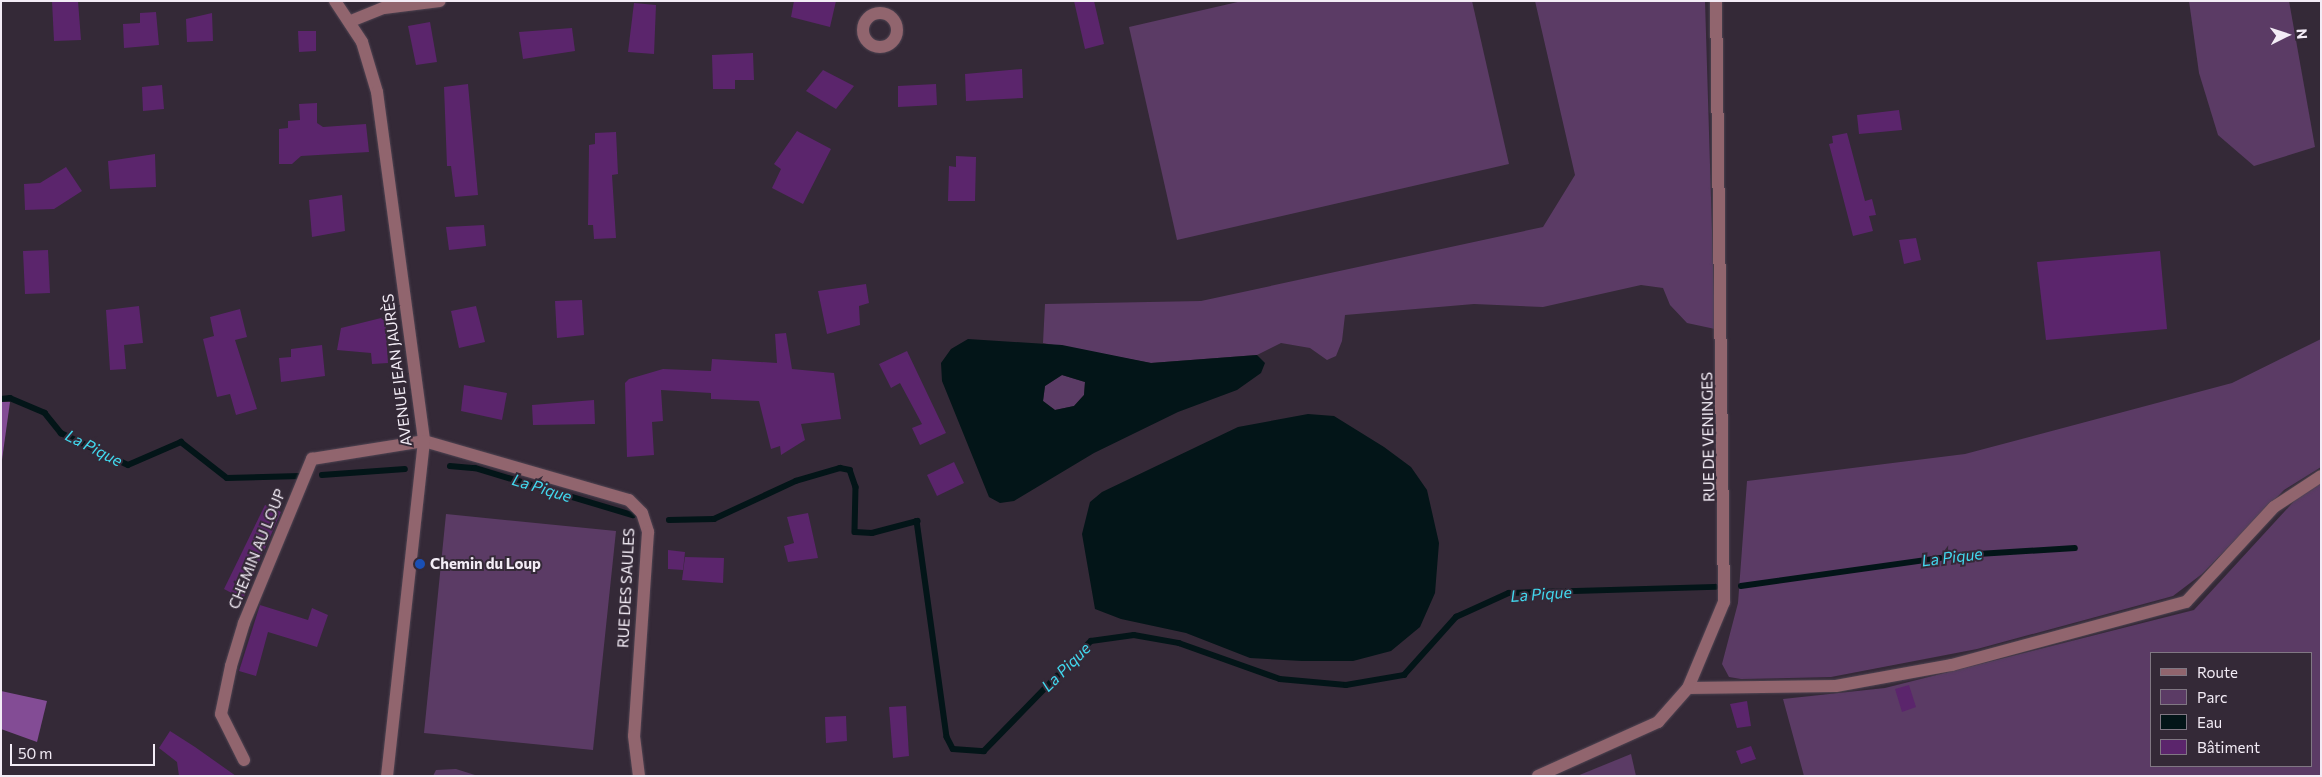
<!DOCTYPE html>
<html>
<head>
<meta charset="utf-8">
<style>
  body { margin:0 }
  #map { position:relative; width:2322px; height:777px; overflow:hidden; background:#342937; font-family:Commissioner,sans-serif }
  div>[style] { position:absolute }
  .green>* { inset:0; background:#5b3b65 }
  .forest>* { inset:0; background:#834c95 }
  .water>* { inset:0; background:#031518 }
  .stream>* { height:5.5px; margin:-2.75px; padding:0 2.75px; transform-origin:2.75px; border-radius:2.75px; background:#031518 }
  .building>* { inset:0; background:#5b256c }
  .roads { filter:drop-shadow(0 0 1px #4f4452) drop-shadow(0 0 1px #4f4452) }
  .minor>* { height:12px; margin:-6px; padding:0 6px; transform-origin:6px; border-radius:6px; background:#91656e }
  .minor>.ring { margin:-6px; padding:0; box-sizing:content-box; background:none; border:12px solid #91656e; border-radius:50% }
  .tertiary>* { height:12px; margin:-6px; padding:0 6px; transform-origin:6px; border-radius:6px; background:#91656e }
  .dots>* { width:14px; height:14px; translate:-50% -50%; box-sizing:border-box; border:2px solid #342937; border-radius:50% }
  span { translate:-50% -50%; white-space:nowrap; text-align:center; line-height:1.15; -webkit-text-stroke:4px #342937; paint-order:stroke }
  .street-label { font-size:15px; color:#f3ecf6 }
  .poi-label { font-size:15px; color:#f3ecf6; font-weight:700 }
  .left { translate:0 -50%; text-align:left }
  .water-label { font-size:16px; color:#42d8ee; font-style:italic }
  .frame { position:absolute; inset:0; border:2px solid #f3ecf6; pointer-events:none }
  .legend { position:absolute; left:2150px; top:652px; width:162px; height:115px; box-sizing:border-box; background:#342937; border:1px solid #807783; margin:0; padding:6px 9px; list-style:none; font-size:15px; color:#f3ecf6 }
  .legend li { display:flex; align-items:center; gap:10px; height:25px }
  .legend b { width:25px; border:1px solid #807783 }
  .north { position:absolute; left:2262px; top:10px; width:50px; height:50px; -webkit-text-stroke:4px #342937; paint-order:stroke; rotate:86deg; font-size:14px; font-weight:700; line-height:20px; text-align:center; color:#f3ecf6 }
  .north::after { content:''; display:block; margin:auto; width:18px; height:22px; background:#f3ecf6; clip-path:polygon(50% 0,100% 100%,50% 72%,0 100%) }
  .scale { position:absolute; left:10px; top:744px; width:145px; height:22px; box-sizing:border-box; border:2px solid #f3ecf6; border-top:0; padding-left:6px; font-size:15px; line-height:18px; white-space:nowrap; color:#f3ecf6; -webkit-text-stroke:4px #342937; paint-order:stroke }
</style>
</head>
<body>
<div id="map">
  <div class="green">
    <div style="clip-path:polygon(1242px 1px,1472px 1px,1509px 164px,1177px 240px,1129px 27px)"></div>
    <div style="clip-path:polygon(1535px 1px,1705px 1px,1715px 329px,1687px 323px,1670px 305px,1663px 288px,1641px 285px,1543px 307px,1474px 304px,1345px 315px,1342px 341px,1336px 356px,1327px 360px,1310px 348px,1281px 343px,1257px 355px,1151px 363px,1043px 343px,1045px 304px,1201px 301px,1543px 227px,1575px 175px)"></div>
    <div style="clip-path:polygon(2189px 1px,2289px 1px,2315px 147px,2254px 166px,2218px 135px,2199px 73px)"></div>
    <div style="clip-path:polygon(2321px 339px,2321px 467px,2284px 490px,2202px 574px,2173px 596px,1977px 649px,1831px 677px,1741px 679px,1729px 677px,1722px 664px,1738px 603px,1747px 481px,1965px 454px,2232px 383px)"></div>
    <div style="clip-path:polygon(1062px 375px,1085px 382px,1084px 395px,1074px 406px,1055px 410px,1043px 401px,1045px 386px)"></div>
    <div style="clip-path:polygon(evenodd,2321px 483px,2321px 776px,1804px 776px,1783px 699px,1885px 688px,2194px 610px,2296px 499px,2321px 483px,2151px 653px,2311px 653px,2311px 766px,2151px 766px,2151px 653px)"></div>
    <div style="clip-path:polygon(446px 514px,616px 531px,593px 750px,424px 733px)"></div>
    <div style="clip-path:polygon(1631px 754px,1636px 776px,1577px 776px)"></div>
    <div style="clip-path:polygon(456px 769px,478px 776px,433px 776px,436px 770px)"></div>
  </div>
  <div class="forest">
    <div style="clip-path:polygon(1px 402px,10px 402px,1px 467px)"></div>
    <div style="clip-path:polygon(1px 691px,47px 701px,37px 742px,1px 729px)"></div>
  </div>
  <div class="water">
    <div style="clip-path:polygon(evenodd,968px 339px,1062px 345px,1151px 363px,1257px 355px,1265px 363px,1261px 373px,1237px 390px,1178px 412px,1094px 453px,1014px 501px,1000px 503px,989px 497px,942px 381px,941px 363px,951px 349px,968px 339px,1062px 375px,1085px 382px,1084px 395px,1074px 406px,1055px 410px,1043px 401px,1045px 386px,1062px 375px)"></div>
    <div style="clip-path:polygon(1308px 414px,1334px 416px,1384px 447px,1411px 467px,1427px 490px,1439px 543px,1435px 593px,1420px 627px,1391px 651px,1353px 661px,1302px 661px,1250px 658px,1186px 633px,1121px 619px,1095px 609px,1082px 534px,1090px 502px,1102px 492px,1238px 427px)"></div>
  </div>
  <div class="stream">
    <div style="left:1px;top:399px;width:9px;rotate:-6deg"></div>
    <div style="left:10px;top:398px;width:38px;rotate:23deg"></div>
    <div style="left:45px;top:413px;width:26px;rotate:51deg"></div>
    <div style="left:61px;top:433px;width:74px;rotate:25.5deg"></div>
    <div style="left:128px;top:465px;width:58px;rotate:-23.5deg"></div>
    <div style="left:181px;top:442px;width:58px;rotate:38deg"></div>
    <div style="left:227px;top:478px;width:73px;rotate:-1.6deg"></div>
    <div style="left:450px;top:466px;width:25px;rotate:5deg"></div>
    <div style="left:475px;top:468px;width:165px;rotate:16.6deg"></div>
    <div style="left:322px;top:475px;width:83px;rotate:-4.1deg"></div>
    <div style="left:669px;top:520px;width:45px;rotate:-1.3deg"></div>
    <div style="left:714px;top:519px;width:90px;rotate:-24.9deg"></div>
    <div style="left:796px;top:481px;width:46px;rotate:-16.5deg"></div>
    <div style="left:840px;top:468px;width:10px;rotate:11deg"></div>
    <div style="left:850px;top:470px;width:18px;rotate:71deg"></div>
    <div style="left:856px;top:487px;width:45px;rotate:91.3deg"></div>
    <div style="left:855px;top:532px;width:17px;rotate:3deg"></div>
    <div style="left:872px;top:533px;width:47px;rotate:-14.9deg"></div>
    <div style="left:917px;top:521px;width:218px;rotate:82.1deg"></div>
    <div style="left:947px;top:737px;width:13px;rotate:63deg"></div>
    <div style="left:953px;top:749px;width:31px;rotate:4deg"></div>
    <div style="left:984px;top:751px;width:153px;rotate:-45.8deg"></div>
    <div style="left:1091px;top:641px;width:43px;rotate:-7.9deg"></div>
    <div style="left:1134px;top:635px;width:46px;rotate:10.1deg"></div>
    <div style="left:1179px;top:643px;width:107px;rotate:19.6deg"></div>
    <div style="left:1280px;top:679px;width:66px;rotate:5.2deg"></div>
    <div style="left:1346px;top:685px;width:59px;rotate:-9.8deg"></div>
    <div style="left:1404px;top:675px;width:78px;rotate:-48.1deg"></div>
    <div style="left:1456px;top:617px;width:58px;rotate:-24.4deg"></div>
    <div style="left:1509px;top:593px;width:206px;rotate:-1.7deg"></div>
    <div style="left:1741px;top:586px;width:223px;rotate:-8deg"></div>
    <div style="left:1962px;top:555px;width:113px;rotate:-3.5deg"></div>
  </div>
  <div class="building">
    <div style="clip-path:polygon(52px 1px,78px 1px,81px 40px,54px 41px)"></div>
    <div style="clip-path:polygon(794px 1px,836px 1px,830px 27px,791px 17px)"></div>
    <div style="clip-path:polygon(1074px 1px,1094px 1px,1104px 44px,1085px 49px)"></div>
    <div style="clip-path:polygon(634px 3px,656px 5px,654px 54px,628px 52px)"></div>
    <div style="clip-path:polygon(156px 12px,159px 45px,124px 48px,123px 24px,140px 23px,140px 13px)"></div>
    <div style="clip-path:polygon(212px 13px,213px 41px,187px 42px,186px 19px)"></div>
    <div style="clip-path:polygon(430px 22px,437px 62px,416px 65px,408px 26px)"></div>
    <div style="clip-path:polygon(572px 28px,575px 51px,523px 59px,519px 32px)"></div>
    <div style="clip-path:polygon(298px 31px,316px 31px,316px 51px,299px 52px)"></div>
    <div style="clip-path:polygon(753px 53px,754px 80px,735px 80px,735px 89px,713px 89px,712px 55px)"></div>
    <div style="clip-path:polygon(1022px 69px,1023px 98px,966px 101px,965px 74px)"></div>
    <div style="clip-path:polygon(823px 70px,854px 86px,836px 109px,806px 91px)"></div>
    <div style="clip-path:polygon(468px 84px,478px 195px,455px 197px,451px 166px,447px 166px,444px 87px)"></div>
    <div style="clip-path:polygon(936px 84px,937px 105px,898px 107px,898px 86px)"></div>
    <div style="clip-path:polygon(162px 85px,164px 109px,143px 111px,142px 87px)"></div>
    <div style="clip-path:polygon(317px 103px,317px 123px,323px 127px,366px 124px,369px 152px,301px 156px,292px 164px,279px 164px,279px 129px,288px 128px,288px 121px,300px 120px,299px 104px)"></div>
    <div style="clip-path:polygon(1899px 110px,1902px 130px,1859px 134px,1857px 115px)"></div>
    <div style="clip-path:polygon(797px 131px,831px 149px,803px 204px,772px 188px,781px 169px,774px 164px)"></div>
    <div style="clip-path:polygon(616px 132px,618px 174px,612px 175px,616px 238px,594px 239px,593px 225px,588px 225px,589px 145px,595px 144px,595px 133px)"></div>
    <div style="clip-path:polygon(1847px 133px,1865px 201px,1872px 199px,1876px 215px,1869px 216px,1873px 231px,1853px 236px,1829px 144px,1833px 143px,1832px 136px)"></div>
    <div style="clip-path:polygon(155px 154px,156px 187px,110px 189px,108px 161px)"></div>
    <div style="clip-path:polygon(956px 156px,976px 157px,975px 201px,948px 201px,949px 166px,956px 167px)"></div>
    <div style="clip-path:polygon(66px 167px,82px 191px,54px 209px,25px 210px,24px 184px,40px 183px)"></div>
    <div style="clip-path:polygon(342px 195px,345px 231px,312px 237px,309px 200px)"></div>
    <div style="clip-path:polygon(484px 225px,486px 246px,449px 250px,446px 227px)"></div>
    <div style="clip-path:polygon(1916px 238px,1921px 260px,1904px 264px,1899px 240px)"></div>
    <div style="clip-path:polygon(48px 250px,50px 293px,25px 294px,23px 251px)"></div>
    <div style="clip-path:polygon(2160px 251px,2167px 329px,2046px 340px,2037px 262px)"></div>
    <div style="clip-path:polygon(866px 284px,869px 303px,859px 306px,860px 325px,827px 334px,818px 291px)"></div>
    <div style="clip-path:polygon(582px 300px,584px 335px,557px 338px,555px 301px)"></div>
    <div style="clip-path:polygon(139px 306px,143px 343px,124px 345px,126px 369px,110px 370px,106px 310px)"></div>
    <div style="clip-path:polygon(476px 306px,485px 342px,459px 348px,451px 311px)"></div>
    <div style="clip-path:polygon(240px 309px,247px 337px,235px 340px,257px 409px,236px 415px,230px 394px,217px 397px,203px 339px,214px 336px,210px 317px)"></div>
    <div style="clip-path:polygon(385px 317px,388px 363px,372px 364px,371px 353px,337px 350px,341px 328px)"></div>
    <div style="clip-path:polygon(786px 333px,792px 369px,834px 373px,841px 419px,801px 424px,805px 440px,781px 455px,780px 446px,771px 449px,759px 401px,711px 399px,711px 393px,661px 390px,663px 421px,652px 422px,654px 455px,627px 457px,625px 383px,629px 379px,663px 369px,711px 371px,712px 359px,777px 363px,775px 334px)"></div>
    <div style="clip-path:polygon(322px 345px,325px 376px,281px 382px,279px 358px,291px 357px,291px 349px)"></div>
    <div style="clip-path:polygon(907px 351px,946px 433px,920px 445px,912px 428px,922px 424px,900px 383px,891px 388px,879px 364px)"></div>
    <div style="clip-path:polygon(464px 385px,507px 393px,502px 420px,461px 411px)"></div>
    <div style="clip-path:polygon(594px 400px,595px 424px,533px 425px,532px 405px)"></div>
    <div style="clip-path:polygon(954px 462px,964px 483px,937px 496px,927px 475px)"></div>
    <div style="clip-path:polygon(265px 505px,281px 512px,243px 599px,224px 589px)"></div>
    <div style="clip-path:polygon(808px 513px,818px 558px,788px 562px,784px 546px,794px 543px,787px 517px)"></div>
    <div style="clip-path:polygon(668px 550px,685px 552px,683px 570px,668px 569px)"></div>
    <div style="clip-path:polygon(685px 557px,724px 558px,723px 583px,682px 580px)"></div>
    <div style="clip-path:polygon(260px 605px,308px 620px,312px 608px,328px 615px,317px 647px,268px 632px,256px 676px,239px 671px)"></div>
    <div style="clip-path:polygon(1909px 685px,1916px 707px,1902px 712px,1895px 689px)"></div>
    <div style="clip-path:polygon(1747px 701px,1751px 726px,1737px 728px,1730px 704px)"></div>
    <div style="clip-path:polygon(906px 706px,909px 756px,893px 758px,889px 707px)"></div>
    <div style="clip-path:polygon(846px 716px,847px 741px,826px 743px,825px 717px)"></div>
    <div style="clip-path:polygon(170px 731px,195px 747px,236px 776px,179px 776px,177px 762px,159px 748px)"></div>
    <div style="clip-path:polygon(1751px 746px,1756px 759px,1741px 764px,1736px 751px)"></div>
  </div>
  <div class="roads">
    <div class="minor">
      <div class="ring" style="left:863px;top:13px;width:22px;height:22px"></div>
      <div style="left:351px;top:21px;width:35px;rotate:-22deg"></div>
      <div style="left:384px;top:8px;width:56px;rotate:-7.1deg"></div>
      <div style="left:1688px;top:688px;width:148px;rotate:-0.8deg"></div>
      <div style="left:1836px;top:686px;width:118px;rotate:-10.3deg"></div>
      <div style="left:1952px;top:665px;width:242px;rotate:-15.1deg"></div>
      <div style="left:2186px;top:602px;width:129px;rotate:-47.2deg"></div>
      <div style="left:2274px;top:507px;width:56px;rotate:-33.4deg"></div>
      <div style="left:244px;top:760px;width:51px;rotate:-116.6deg"></div>
      <div style="left:221px;top:714px;width:49px;rotate:-78.2deg"></div>
      <div style="left:231px;top:666px;width:45px;rotate:-73.2deg"></div>
      <div style="left:244px;top:623px;width:178px;rotate:-67.5deg"></div>
      <div style="left:312px;top:459px;width:113px;rotate:-9.1deg"></div>
      <div style="left:424px;top:441px;width:213px;rotate:16.1deg"></div>
      <div style="left:629px;top:500px;width:18px;rotate:45deg"></div>
      <div style="left:642px;top:513px;width:20px;rotate:72deg"></div>
      <div style="left:648px;top:532px;width:204px;rotate:93.9deg"></div>
      <div style="left:634px;top:736px;width:40px;rotate:82.9deg"></div>
    </div>
    <div class="tertiary">
      <div style="left:335px;top:1px;width:49px;rotate:56.6deg"></div>
      <div style="left:362px;top:42px;width:52px;rotate:73.3deg"></div>
      <div style="left:377px;top:92px;width:352px;rotate:82.3deg"></div>
      <div style="left:424px;top:441px;width:337px;rotate:96.3deg"></div>
      <div style="left:1538px;top:776px;width:132px;rotate:-24.2deg"></div>
      <div style="left:1658px;top:722px;width:45px;rotate:-48.6deg"></div>
      <div style="left:1688px;top:688px;width:93px;rotate:-67.3deg"></div>
      <div style="left:1724px;top:602px;width:601px;rotate:-90.76deg"></div>
    </div>
  </div>
  <div class="dots">
    <div style="left:420px;top:564px;background:#1a4fb4"></div>
  </div>
  <div class="street-label">
    <span style="left:397px;top:370px;rotate:-97deg">AVENUE JEAN JAURÈS</span>
    <span style="left:1708px;top:437px;rotate:-91deg">RUE DE VENINGES</span>
    <span style="left:257px;top:549px;rotate:-68deg">CHEMIN AU LOUP</span>
    <span style="left:626px;top:588px;rotate:-87deg">RUE DES SAULES</span>
  </div>
  <div class="poi-label">
    <span class="left" style="left:430px;top:564px">Chemin du Loup</span>
  </div>
  <div class="water-label">
    <span style="left:94px;top:448px;rotate:27deg">La Pique</span>
    <span style="left:542px;top:488px;rotate:17deg">La Pique</span>
    <span style="left:1952px;top:557px;rotate:-7deg">La Pique</span>
    <span style="left:1541px;top:594px;rotate:-4deg">La Pique</span>
    <span style="left:1066px;top:667px;rotate:-45deg">La Pique</span>
  </div>
  <div class="frame"></div>
  <ul class="legend">
  <li><b style="height:6px;background:#91656e"></b>Route</li>
  <li><b style="height:14px;background:#5b3b65"></b>Parc</li>
  <li><b style="height:14px;background:#031518"></b>Eau</li>
  <li><b style="height:14px;background:#5b256c"></b>Bâtiment</li>
  </ul>
  <div class="north">N</div>
  <div class="scale">50 m</div>
</div>
</body>
</html>
